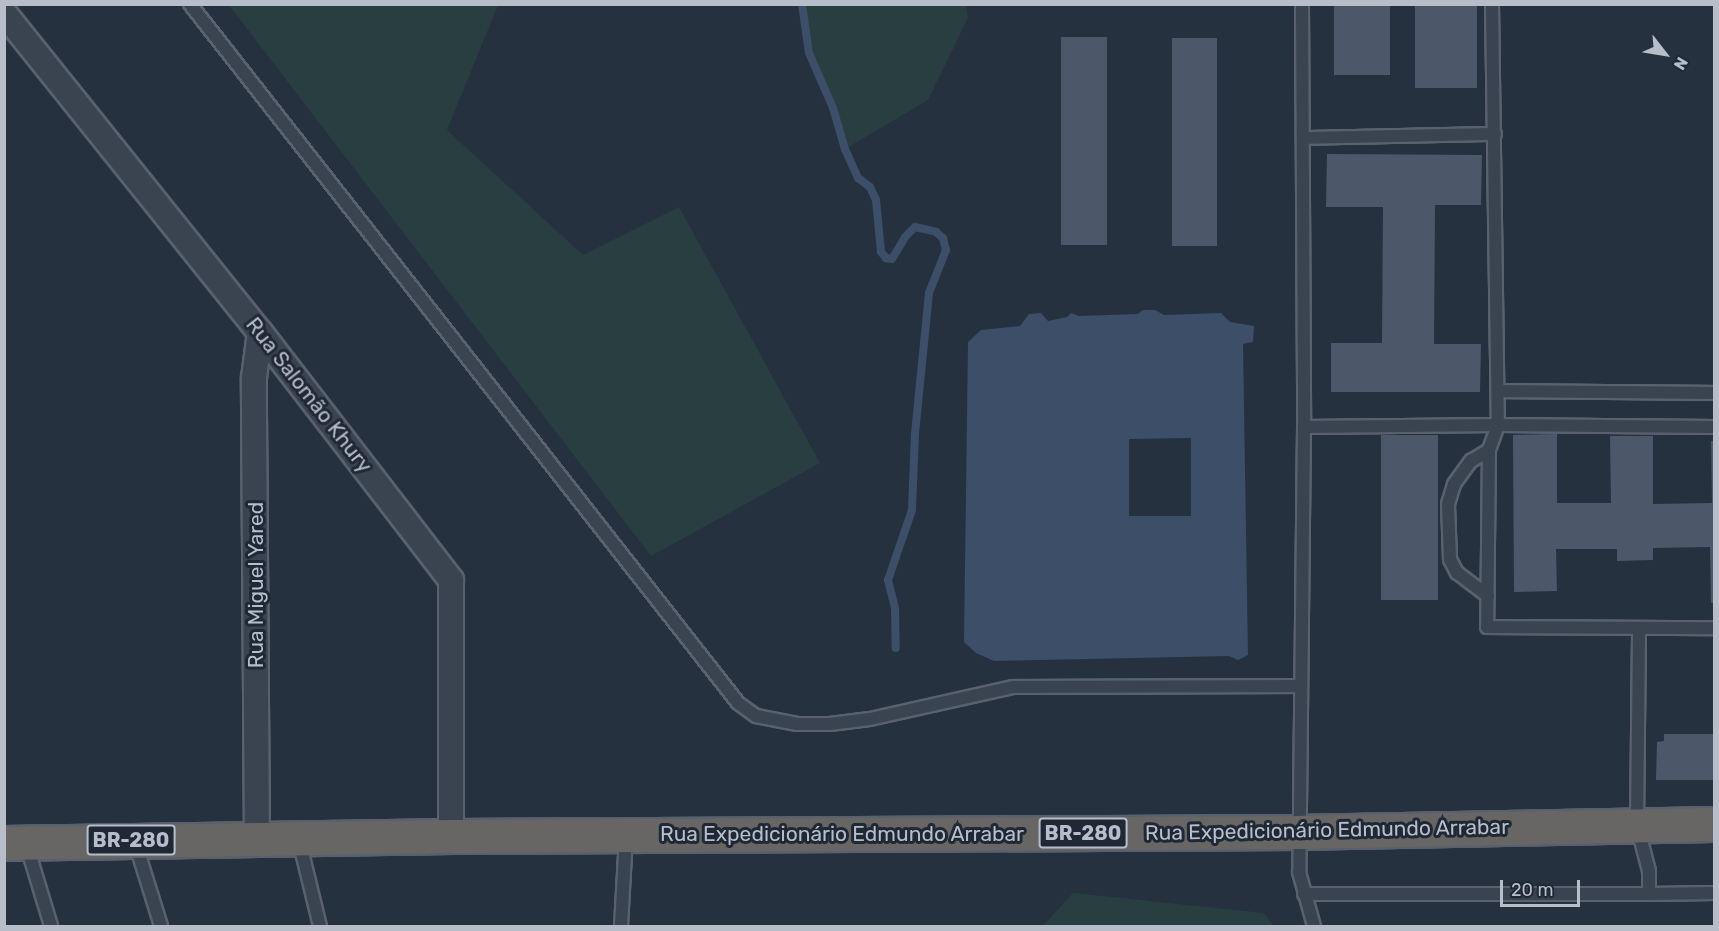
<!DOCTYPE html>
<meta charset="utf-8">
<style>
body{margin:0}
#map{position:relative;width:1719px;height:931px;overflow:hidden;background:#263140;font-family:Rubik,sans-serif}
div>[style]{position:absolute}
.green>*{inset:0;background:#283e41}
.water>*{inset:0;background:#3c4e68}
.stream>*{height:8px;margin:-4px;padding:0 4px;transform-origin:4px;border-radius:4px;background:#3c4e68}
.building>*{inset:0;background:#4c5869;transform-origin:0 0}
.roads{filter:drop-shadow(2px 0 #58616d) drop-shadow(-2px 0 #58616d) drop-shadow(0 2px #58616d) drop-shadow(0 -2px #58616d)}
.service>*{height:12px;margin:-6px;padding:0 6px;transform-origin:6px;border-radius:6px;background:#3a4350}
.minor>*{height:24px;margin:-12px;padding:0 12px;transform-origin:12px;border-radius:12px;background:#3a4350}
.trunk>*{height:33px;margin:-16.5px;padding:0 16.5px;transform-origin:16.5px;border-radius:16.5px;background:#676664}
span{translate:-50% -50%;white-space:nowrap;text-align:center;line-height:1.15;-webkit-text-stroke:6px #1f2835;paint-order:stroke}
.shield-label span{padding:2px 4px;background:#1f2835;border:2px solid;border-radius:4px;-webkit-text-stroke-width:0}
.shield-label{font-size:20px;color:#b7beca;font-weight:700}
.street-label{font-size:21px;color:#b7beca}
.frame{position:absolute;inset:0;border:6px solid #b7beca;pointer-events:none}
.north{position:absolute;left:1635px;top:24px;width:60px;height:60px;-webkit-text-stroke:4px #1f2835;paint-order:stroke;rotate:121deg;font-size:16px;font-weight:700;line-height:24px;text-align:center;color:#b7beca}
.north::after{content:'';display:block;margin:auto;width:21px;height:27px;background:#b7beca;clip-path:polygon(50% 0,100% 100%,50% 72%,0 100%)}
.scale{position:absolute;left:1500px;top:880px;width:80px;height:27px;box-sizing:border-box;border:3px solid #b7beca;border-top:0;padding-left:8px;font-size:18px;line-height:21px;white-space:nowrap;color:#b7beca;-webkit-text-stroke:4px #1f2835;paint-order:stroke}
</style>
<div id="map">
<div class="green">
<div style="clip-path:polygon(229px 5px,498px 5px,447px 130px,583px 255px,679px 207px,820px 463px,651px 556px)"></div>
<div style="clip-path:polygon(802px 5px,966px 5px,968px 18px,928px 100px,845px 149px,833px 108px,809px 53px)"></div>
<div style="clip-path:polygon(1073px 893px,1264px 913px,1274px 926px,1043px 926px)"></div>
</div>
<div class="water">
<div style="clip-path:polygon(evenodd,1143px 310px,1155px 310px,1164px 315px,1221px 313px,1230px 322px,1254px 326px,1253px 342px,1243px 344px,1248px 655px,1238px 660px,1229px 656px,994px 661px,976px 653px,964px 642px,968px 342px,981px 330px,1020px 326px,1029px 314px,1041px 313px,1048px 321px,1067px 317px,1071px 313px,1079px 316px,1138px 314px,1143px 310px,1191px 438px,1191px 516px,1129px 516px,1129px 439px,1191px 438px)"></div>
</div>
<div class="stream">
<div style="left:802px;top:4px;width:49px;rotate:81.9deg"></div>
<div style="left:809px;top:53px;width:60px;rotate:66.4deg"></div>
<div style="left:833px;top:108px;width:43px;rotate:73.7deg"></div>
<div style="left:845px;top:149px;width:32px;rotate:66deg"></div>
<div style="left:858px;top:178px;width:15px;rotate:37deg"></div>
<div style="left:870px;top:187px;width:14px;rotate:65deg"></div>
<div style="left:876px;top:200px;width:52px;rotate:84.5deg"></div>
<div style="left:881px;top:252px;width:8px;rotate:50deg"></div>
<div style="left:886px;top:258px;width:6px;rotate:9deg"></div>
<div style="left:892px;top:259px;width:26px;rotate:-59deg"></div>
<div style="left:905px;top:237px;width:14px;rotate:-45deg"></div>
<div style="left:915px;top:227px;width:22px;rotate:13deg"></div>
<div style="left:936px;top:232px;width:9px;rotate:41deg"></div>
<div style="left:943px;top:238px;width:12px;rotate:76deg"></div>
<div style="left:946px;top:250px;width:46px;rotate:111.6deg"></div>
<div style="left:929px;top:293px;width:142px;rotate:95.7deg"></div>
<div style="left:915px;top:434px;width:76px;rotate:92.3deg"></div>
<div style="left:912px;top:510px;width:74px;rotate:108.9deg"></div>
<div style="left:888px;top:580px;width:30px;rotate:76deg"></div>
<div style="left:895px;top:609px;width:39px;rotate:89deg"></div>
</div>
<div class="building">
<div style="left:1334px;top:4px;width:56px;height:71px"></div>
<div style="left:1415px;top:4px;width:62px;height:84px"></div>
<div style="left:1061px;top:37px;width:46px;height:208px"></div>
<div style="left:1172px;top:38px;width:45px;height:208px"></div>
<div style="clip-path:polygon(1327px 154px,1482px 155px,1481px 205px,1435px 205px,1434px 344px,1481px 344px,1480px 392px,1331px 392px,1331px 343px,1382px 343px,1383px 207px,1326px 207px)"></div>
<div style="clip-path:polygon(1557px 434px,1557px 503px,1611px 503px,1610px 436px,1653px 436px,1653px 504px,1712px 503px,1711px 441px,1714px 441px,1714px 603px,1711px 603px,1710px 547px,1653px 548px,1653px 560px,1617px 561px,1617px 549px,1556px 549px,1557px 591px,1514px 592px,1513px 435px)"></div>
<div style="left:1381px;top:435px;width:57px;height:165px"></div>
<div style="clip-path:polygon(1664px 734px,1714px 734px,1714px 780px,1656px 780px,1657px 742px,1664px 741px)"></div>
</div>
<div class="roads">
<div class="service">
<div style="left:190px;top:4px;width:888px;rotate:51.9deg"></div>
<div style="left:738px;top:703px;width:22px;rotate:36deg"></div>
<div style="left:756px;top:716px;width:42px;rotate:11deg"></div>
<div style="left:797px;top:724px;width:33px"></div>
<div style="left:830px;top:724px;width:40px;rotate:-7.1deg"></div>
<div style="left:870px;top:719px;width:147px;rotate:-12.6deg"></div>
<div style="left:1013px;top:687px;width:288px;rotate:-0.2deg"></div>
<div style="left:1302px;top:4px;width:423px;rotate:89.7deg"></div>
<div style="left:1304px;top:427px;width:445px;rotate:90.6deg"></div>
<div style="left:1299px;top:872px;width:56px;rotate:74.5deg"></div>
<div style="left:1492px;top:4px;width:421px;rotate:89.2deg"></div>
<div style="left:1498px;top:425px;width:27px;rotate:110deg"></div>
<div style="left:1489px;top:450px;width:177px;rotate:90.6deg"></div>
<div style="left:1487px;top:627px;width:227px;rotate:0.3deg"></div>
<div style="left:1303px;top:138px;width:192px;rotate:-1.2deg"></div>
<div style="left:1498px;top:391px;width:216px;rotate:0.5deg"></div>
<div style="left:1304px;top:427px;width:194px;rotate:-0.6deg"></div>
<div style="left:1498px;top:425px;width:216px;rotate:0.5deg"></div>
<div style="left:1488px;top:596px;width:39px;rotate:-143deg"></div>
<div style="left:1457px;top:573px;width:16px;rotate:-117deg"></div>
<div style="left:1450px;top:559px;width:55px;rotate:-92.1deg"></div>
<div style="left:1448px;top:504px;width:21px;rotate:-73deg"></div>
<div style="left:1454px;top:484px;width:29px;rotate:-54deg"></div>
<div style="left:1471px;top:461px;width:21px;rotate:-31deg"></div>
<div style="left:299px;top:840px;width:89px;rotate:76.3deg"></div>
<div style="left:135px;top:842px;width:88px;rotate:72.8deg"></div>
<div style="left:26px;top:843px;width:87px;rotate:73.2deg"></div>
<div style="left:1304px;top:894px;width:345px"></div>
<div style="left:1649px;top:894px;width:23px;rotate:-90deg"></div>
<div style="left:1649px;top:871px;width:48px;rotate:-104.6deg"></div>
<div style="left:1637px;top:825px;width:196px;rotate:-89.4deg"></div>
<div style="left:1649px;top:894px;width:65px;rotate:-0.9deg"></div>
<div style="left:621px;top:926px;width:90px;rotate:-86.8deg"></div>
</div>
<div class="minor">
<div style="left:4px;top:13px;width:409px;rotate:51.3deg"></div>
<div style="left:260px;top:332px;width:313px;rotate:52.4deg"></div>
<div style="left:451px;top:580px;width:256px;rotate:90deg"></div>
<div style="left:257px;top:839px;width:461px;rotate:-90.4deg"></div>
<div style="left:254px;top:378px;width:46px;rotate:-82.6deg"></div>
</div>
<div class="trunk">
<div style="left:4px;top:843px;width:447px;rotate:-0.9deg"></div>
<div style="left:451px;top:836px;width:849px;rotate:-0.27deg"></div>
<div style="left:1300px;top:832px;width:414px;rotate:-1.1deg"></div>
</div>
</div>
<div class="shield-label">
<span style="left:1083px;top:833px">BR-280</span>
<span style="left:131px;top:840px">BR-280</span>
</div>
<div class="street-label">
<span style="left:309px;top:395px;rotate:52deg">Rua Salomão Khury</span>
<span style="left:256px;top:585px;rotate:-90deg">Rua Miguel Yared</span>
<span style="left:1327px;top:830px;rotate:-1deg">Rua Expedicionário Edmundo Arrabar</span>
<span style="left:842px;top:834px">Rua Expedicionário Edmundo Arrabar</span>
</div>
<div class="frame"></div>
<div class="north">N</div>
<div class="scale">20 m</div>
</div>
